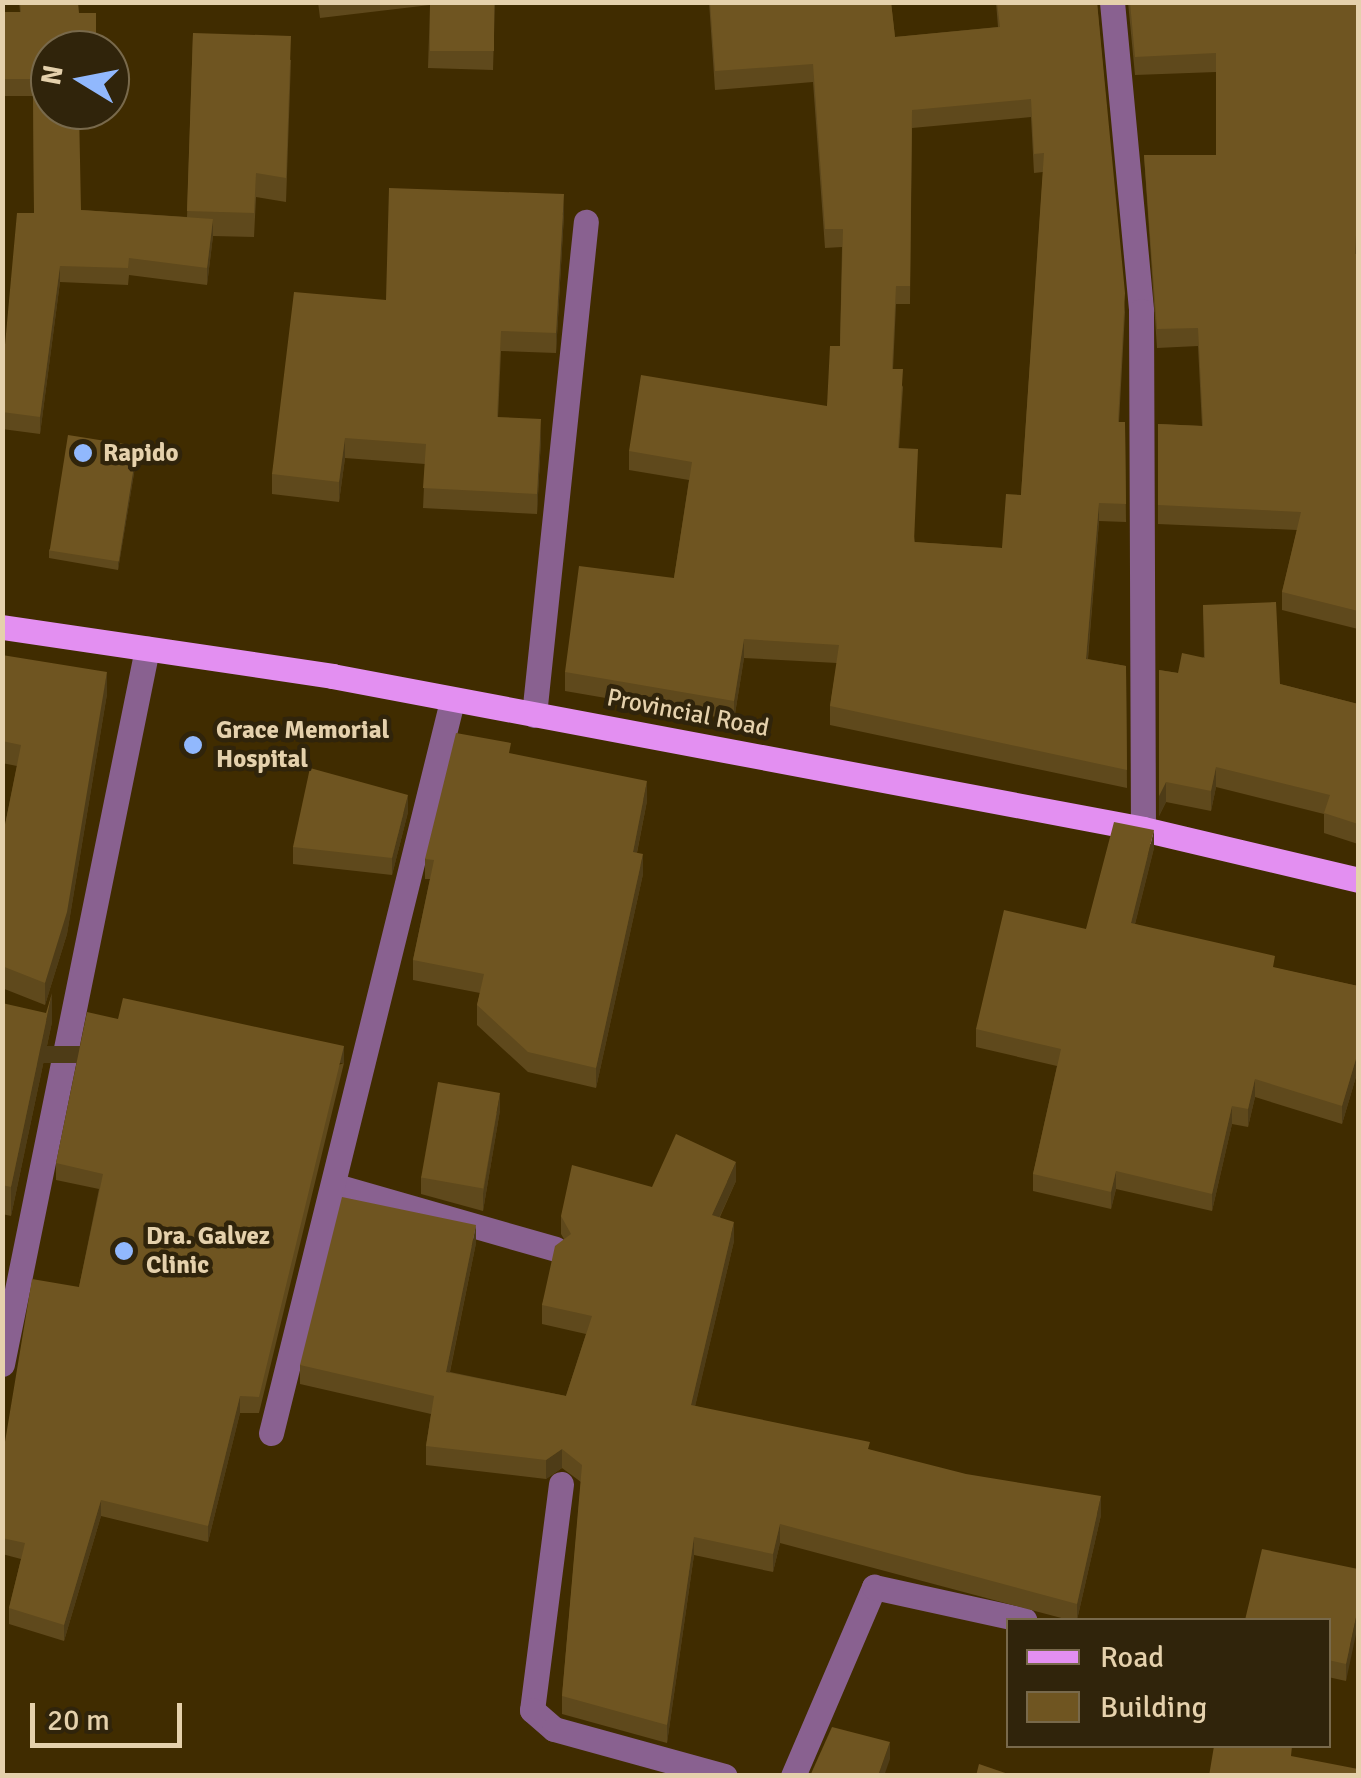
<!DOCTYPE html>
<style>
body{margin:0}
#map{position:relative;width:1361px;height:1778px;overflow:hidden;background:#402c00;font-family:Signika,sans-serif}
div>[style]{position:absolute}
.minor>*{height:25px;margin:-12.5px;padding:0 12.5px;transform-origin:12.5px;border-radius:12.5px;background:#896190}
.major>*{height:25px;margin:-12.5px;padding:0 12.5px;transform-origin:12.5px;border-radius:12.5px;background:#e38ff1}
.wall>*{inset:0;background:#5f491c}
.shaded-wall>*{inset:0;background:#4e3c17;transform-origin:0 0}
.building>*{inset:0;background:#6f5521;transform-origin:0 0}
.dots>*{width:28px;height:28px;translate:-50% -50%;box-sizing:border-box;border:5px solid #30240b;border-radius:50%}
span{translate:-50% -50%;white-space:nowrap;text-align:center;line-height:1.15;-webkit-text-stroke:9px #30240b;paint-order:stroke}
.poi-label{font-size:25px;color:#e5d1ac;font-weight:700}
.left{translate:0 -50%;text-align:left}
.street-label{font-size:25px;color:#e5d1ac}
.frame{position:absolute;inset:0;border:5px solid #e5d1ac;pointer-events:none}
.legend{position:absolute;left:1006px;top:1618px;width:325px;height:130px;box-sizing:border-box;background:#30240b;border:2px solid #78694b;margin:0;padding:12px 18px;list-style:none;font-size:30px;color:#e5d1ac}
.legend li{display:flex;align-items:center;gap:20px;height:50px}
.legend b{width:50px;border:2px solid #78694b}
.north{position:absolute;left:30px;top:30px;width:100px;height:100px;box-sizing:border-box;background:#30240b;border:2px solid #78694b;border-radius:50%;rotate:280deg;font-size:28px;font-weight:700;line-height:40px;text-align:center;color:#e5d1ac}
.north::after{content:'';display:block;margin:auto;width:35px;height:45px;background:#91b8fd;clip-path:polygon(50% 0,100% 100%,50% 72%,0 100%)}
.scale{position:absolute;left:30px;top:1703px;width:152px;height:45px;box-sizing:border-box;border:5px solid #e5d1ac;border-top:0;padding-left:12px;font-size:30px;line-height:35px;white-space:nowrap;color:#e5d1ac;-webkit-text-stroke:8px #30240b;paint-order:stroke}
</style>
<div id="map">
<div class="minor">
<div style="left:1112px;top:2px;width:310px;rotate:84.6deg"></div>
<div style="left:1141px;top:311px;width:518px;rotate:89.78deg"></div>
<div style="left:534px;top:715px;width:496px;rotate:-84deg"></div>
<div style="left:336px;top:1186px;width:228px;rotate:16deg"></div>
<div style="left:2px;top:1364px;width:730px;rotate:-78.54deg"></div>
<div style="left:271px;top:1433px;width:754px;rotate:-76.11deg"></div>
<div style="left:561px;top:1484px;width:228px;rotate:97.3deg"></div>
<div style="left:532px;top:1710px;width:29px;rotate:41deg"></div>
<div style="left:554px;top:1729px;width:177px;rotate:15.4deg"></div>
<div style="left:793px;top:1776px;width:206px;rotate:-66.8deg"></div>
<div style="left:874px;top:1587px;width:154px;rotate:12.4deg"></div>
</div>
<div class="major">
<div style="left:2px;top:627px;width:334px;rotate:8.4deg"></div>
<div style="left:332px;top:676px;width:825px;rotate:10.68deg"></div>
<div style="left:1143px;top:829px;width:221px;rotate:13.3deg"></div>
</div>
<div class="wall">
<div style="clip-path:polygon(19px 2px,78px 2px,50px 50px,81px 210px,187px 217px,193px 33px,291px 60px,286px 202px,256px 197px,254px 237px,213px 236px,207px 285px,129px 275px,128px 285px,60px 282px,40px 434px,2px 429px,2px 378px,34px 213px,33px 96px,2px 96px,2px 12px,20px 12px)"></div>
<div style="clip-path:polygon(318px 2px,495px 2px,493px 70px,428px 68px,430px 5px,320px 18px)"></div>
<div style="clip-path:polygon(evenodd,709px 2px,891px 2px,895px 37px,998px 27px,996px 2px,1097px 2px,1125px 312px,1119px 422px,1125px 422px,1126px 522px,1099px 521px,1088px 659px,1126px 666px,1127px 788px,830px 725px,830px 706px,837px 663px,744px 658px,734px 720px,565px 691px,565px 672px,674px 578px,689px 480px,629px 470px,629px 451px,827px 406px,840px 346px,842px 247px,825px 248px,813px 82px,715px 90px,709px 2px,1031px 117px,1034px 173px,1043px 172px,1021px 495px,1002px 548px,915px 542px,899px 448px,903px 387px,893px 369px,896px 304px,910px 304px,912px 128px,1031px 117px)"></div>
<div style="clip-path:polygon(1128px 2px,1358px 2px,1356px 254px,1358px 254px,1358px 629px,1282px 610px,1282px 592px,1297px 530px,1158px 524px,1158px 424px,1202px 426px,1198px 346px,1157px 348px,1144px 155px,1216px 155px,1216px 72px,1135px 75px)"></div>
<div style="clip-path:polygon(564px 214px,556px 353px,501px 351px,498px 417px,541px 439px,537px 514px,423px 508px,425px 464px,345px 458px,339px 502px,272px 494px,272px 474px,386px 300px)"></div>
<div style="clip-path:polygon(137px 455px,118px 570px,49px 558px,49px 550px)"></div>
<div style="clip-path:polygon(1203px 605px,1280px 684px,1358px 704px,1358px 844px,1324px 833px,1324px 814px,1216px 787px,1211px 811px,1166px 802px,1159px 816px,1159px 670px,1178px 673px,1204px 657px)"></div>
<div style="clip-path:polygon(2px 655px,107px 694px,67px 934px,45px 1005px,2px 988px,2px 840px,17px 766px,2px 763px)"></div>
<div style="clip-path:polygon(511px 754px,647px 801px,637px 853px,643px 874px,596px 1088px,528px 1072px,477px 1025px,477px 1005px,480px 993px,413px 980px,413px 960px,430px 879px,425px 879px,425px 859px)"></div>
<div style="clip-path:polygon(408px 812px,392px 875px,293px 864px,293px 847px)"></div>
<div style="clip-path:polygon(1154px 848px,1135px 924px,1275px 968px,1358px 986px,1358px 1070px,1342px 1124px,1255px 1097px,1248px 1127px,1232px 1124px,1212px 1211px,1116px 1189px,1111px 1209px,1033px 1191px,1033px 1174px,1057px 1066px,976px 1047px,976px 1029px,1086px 929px)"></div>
<div style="clip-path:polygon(2px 1003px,52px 1022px,11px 1216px,2px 1214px)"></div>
<div style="clip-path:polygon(344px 1063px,259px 1413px,240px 1413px,208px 1542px,101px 1516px,64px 1641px,9px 1624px,9px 1608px,21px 1559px,2px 1554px,2px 1460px,79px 1287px,99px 1189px,56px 1180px,56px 1163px)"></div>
<div style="clip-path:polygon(500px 1110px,483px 1211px,421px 1194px,421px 1177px)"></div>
<div style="clip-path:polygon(736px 1181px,720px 1217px,734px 1241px,695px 1406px,870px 1450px,1101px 1515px,1077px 1620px,1069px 1620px,780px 1543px,773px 1572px,694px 1555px,667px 1743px,562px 1714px,562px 1696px,581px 1482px,562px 1468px,546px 1479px,426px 1465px,426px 1446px,431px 1414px,300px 1384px,300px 1365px,476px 1243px,450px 1372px,566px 1396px,586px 1334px,542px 1324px,542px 1305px,564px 1239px,561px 1234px,561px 1216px,652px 1187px)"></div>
<div style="clip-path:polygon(1358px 1569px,1346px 1681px,1328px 1677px,1328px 1620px)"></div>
</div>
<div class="shaded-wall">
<div style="clip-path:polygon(564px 194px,564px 214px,556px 353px,556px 333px)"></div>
<div style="clip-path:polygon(213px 219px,213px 236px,207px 285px,207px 268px)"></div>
<div style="clip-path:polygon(60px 266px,60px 282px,40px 434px,40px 417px)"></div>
<div style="clip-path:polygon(541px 419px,541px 439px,537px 514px,537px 494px)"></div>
<div style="clip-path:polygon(345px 438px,345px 458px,339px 502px,339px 482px)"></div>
<div style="clip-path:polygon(137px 446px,137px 455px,118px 570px,118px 561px)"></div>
<div style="clip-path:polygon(1099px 503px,1099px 521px,1086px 678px,1086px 659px)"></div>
<div style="clip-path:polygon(744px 639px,744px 658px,734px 720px,734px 701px)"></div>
<div style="clip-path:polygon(107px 672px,107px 694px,67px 934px,45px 1005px,45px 983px)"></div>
<div style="clip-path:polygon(1216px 767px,1216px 787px,1211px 811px,1211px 791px)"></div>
<div style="clip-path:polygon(647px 781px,647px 801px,633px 872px,633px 852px)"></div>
<div style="clip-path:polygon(1166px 782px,1166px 802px,1159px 816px,1159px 796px)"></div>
<div style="clip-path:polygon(408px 795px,408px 812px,392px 875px,392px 858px)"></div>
<div style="clip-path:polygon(1154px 830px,1154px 848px,1131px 940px,1131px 923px)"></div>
<div style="clip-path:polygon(643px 854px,643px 874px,596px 1088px,596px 1068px)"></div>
<div style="clip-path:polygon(52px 993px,52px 1022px,11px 1216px,11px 1187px)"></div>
<div style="left:344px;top:1046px;width:17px;height:361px;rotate:90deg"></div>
<div style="clip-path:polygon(1358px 1052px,1358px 1070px,1342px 1124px,1342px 1106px)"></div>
<div style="clip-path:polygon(1255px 1079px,1255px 1097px,1248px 1127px,1248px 1109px)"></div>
<div style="clip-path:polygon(500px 1093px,500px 1110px,483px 1211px,483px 1194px)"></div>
<div style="clip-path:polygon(1232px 1106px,1232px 1124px,1212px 1211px,1212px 1194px)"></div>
<div style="clip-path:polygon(736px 1162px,736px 1181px,712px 1233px,712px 1215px)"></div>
<div style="clip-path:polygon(1116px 1171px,1116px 1189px,1111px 1209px,1111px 1192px)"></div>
<div style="clip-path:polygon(734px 1222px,734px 1241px,691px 1424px,691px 1405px)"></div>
<div style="clip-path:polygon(476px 1225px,476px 1243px,446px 1390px,446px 1372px)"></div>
<div style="clip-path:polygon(240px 1396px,240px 1413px,208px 1542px,208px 1526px)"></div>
<div style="clip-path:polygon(562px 1449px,562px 1468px,546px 1479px,546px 1460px)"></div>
<div style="clip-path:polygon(1101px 1496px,1101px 1515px,1077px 1620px,1077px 1604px)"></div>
<div style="clip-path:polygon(101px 1500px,101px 1516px,64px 1641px,64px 1625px)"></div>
<div style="clip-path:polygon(780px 1524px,780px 1543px,773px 1572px,773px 1554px)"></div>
<div style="clip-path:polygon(694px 1537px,694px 1555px,667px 1743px,667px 1725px)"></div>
<div style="clip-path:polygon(1358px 1608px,1358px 1625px,1346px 1681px,1346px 1664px)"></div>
<div style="clip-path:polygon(890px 1742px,890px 1759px,884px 1776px,878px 1776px)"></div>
</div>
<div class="building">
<div style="clip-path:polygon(20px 2px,78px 2px,79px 13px,96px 13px,96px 50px,50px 50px,50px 110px,79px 110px,81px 210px,213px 219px,207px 268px,129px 258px,128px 268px,60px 266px,40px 417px,2px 412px,2px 378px,17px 213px,34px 213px,33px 79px,2px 79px,2px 12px,21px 12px)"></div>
<div style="left:430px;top:2px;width:64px;height:49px"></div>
<div style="clip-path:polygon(evenodd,710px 2px,891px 2px,895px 37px,1000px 27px,997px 2px,1097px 2px,1125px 293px,1118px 422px,1125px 422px,1126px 504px,1099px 503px,1086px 659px,1126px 666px,1127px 770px,830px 706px,839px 645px,744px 639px,734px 701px,565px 672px,579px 566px,674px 578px,692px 462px,629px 451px,641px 375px,827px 406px,830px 346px,840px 346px,843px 229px,825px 229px,813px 64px,715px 71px,710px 2px,1031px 99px,1034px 154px,1044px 153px,1021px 495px,1006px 494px,1002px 548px,914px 542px,918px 449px,898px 448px,903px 369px,892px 369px,896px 286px,910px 286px,912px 110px,1031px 99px)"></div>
<div style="clip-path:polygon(1130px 2px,1358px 2px,1358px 198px,1355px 254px,1358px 254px,1358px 333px,1357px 333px,1358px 358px,1358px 611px,1282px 592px,1301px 512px,1158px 505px,1158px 424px,1203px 426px,1198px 328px,1157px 329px,1144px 155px,1216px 155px,1216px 53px,1135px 57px)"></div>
<div style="clip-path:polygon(193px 33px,291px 36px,286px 178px,256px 173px,254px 213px,187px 211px)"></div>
<div style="clip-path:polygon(389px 188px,564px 194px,556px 333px,501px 331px,497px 417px,541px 419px,537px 494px,423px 488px,426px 444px,345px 438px,339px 482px,272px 474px,294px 292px,386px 300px)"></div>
<div style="left:68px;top:435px;width:70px;height:117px;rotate:9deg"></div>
<div style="clip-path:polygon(1276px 602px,1280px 684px,1358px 704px,1358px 824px,1324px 813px,1330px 795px,1216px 767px,1211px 791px,1166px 782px,1159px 796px,1159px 670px,1178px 673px,1182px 653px,1205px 658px,1203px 605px)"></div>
<div style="clip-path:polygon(2px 655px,107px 672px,67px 912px,45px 983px,2px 966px,2px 840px,21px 745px,2px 741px)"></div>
<div style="clip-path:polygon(456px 733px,511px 743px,509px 753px,647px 781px,633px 852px,643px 854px,596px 1068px,528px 1052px,477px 1005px,484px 974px,413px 960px,434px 860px,425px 859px)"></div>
<div style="clip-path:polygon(310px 768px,408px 795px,392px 858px,293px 847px)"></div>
<div style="clip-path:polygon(1114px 822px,1154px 830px,1131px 923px,1275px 956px,1273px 967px,1358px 986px,1358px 1052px,1342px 1106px,1255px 1079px,1248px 1109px,1232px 1106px,1212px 1194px,1116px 1171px,1111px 1192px,1033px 1174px,1061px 1049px,976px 1029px,1004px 910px,1086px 929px)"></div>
<div style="clip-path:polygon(52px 993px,11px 1187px,2px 1185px,2px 1003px,46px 1013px)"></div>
<div style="clip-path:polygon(123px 998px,344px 1046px,259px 1397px,240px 1396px,208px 1526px,101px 1500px,64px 1625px,9px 1608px,25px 1543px,2px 1538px,2px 1460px,32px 1279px,79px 1287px,103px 1174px,56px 1163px,87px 1012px,118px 1019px)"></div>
<div style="left:438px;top:1082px;width:63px;height:97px;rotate:10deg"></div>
<div style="clip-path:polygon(676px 1134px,736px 1162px,712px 1215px,734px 1222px,691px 1405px,870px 1442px,868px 1449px,966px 1474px,1101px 1496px,1077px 1604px,780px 1524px,773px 1554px,694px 1537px,667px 1725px,562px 1696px,582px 1465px,562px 1449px,546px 1460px,426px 1446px,434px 1396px,300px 1365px,342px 1197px,476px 1225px,446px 1372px,566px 1396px,592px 1316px,542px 1305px,555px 1246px,571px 1234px,561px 1216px,572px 1165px,652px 1187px)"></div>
<div style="clip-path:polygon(1262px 1549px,1358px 1569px,1358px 1608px,1346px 1664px,1328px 1660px,1328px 1620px,1245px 1620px)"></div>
<div style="clip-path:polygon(832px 1727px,890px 1742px,878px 1776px,810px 1776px)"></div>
<div style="clip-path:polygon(1214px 1746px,1292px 1746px,1291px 1756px,1358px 1769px,1358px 1776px,1209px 1776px)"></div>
<div style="clip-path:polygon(979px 1764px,1014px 1776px,976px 1776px)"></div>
</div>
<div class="dots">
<div style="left:83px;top:453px;background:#91b8fd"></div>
<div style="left:193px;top:745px;background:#91b8fd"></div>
<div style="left:124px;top:1251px;background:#91b8fd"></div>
</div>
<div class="poi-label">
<span class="left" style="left:103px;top:453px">Rapido</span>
<span class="left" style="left:216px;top:745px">Grace Memorial<br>Hospital</span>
<span class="left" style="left:146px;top:1251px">Dra. Galvez<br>Clinic</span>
</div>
<div class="street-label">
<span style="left:688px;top:713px;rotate:11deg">Provincial Road</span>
</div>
<div class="frame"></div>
<ul class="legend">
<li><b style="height:12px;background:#e38ff1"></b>Road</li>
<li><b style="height:28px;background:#6f5521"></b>Building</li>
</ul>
<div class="north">N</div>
<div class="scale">20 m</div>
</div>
